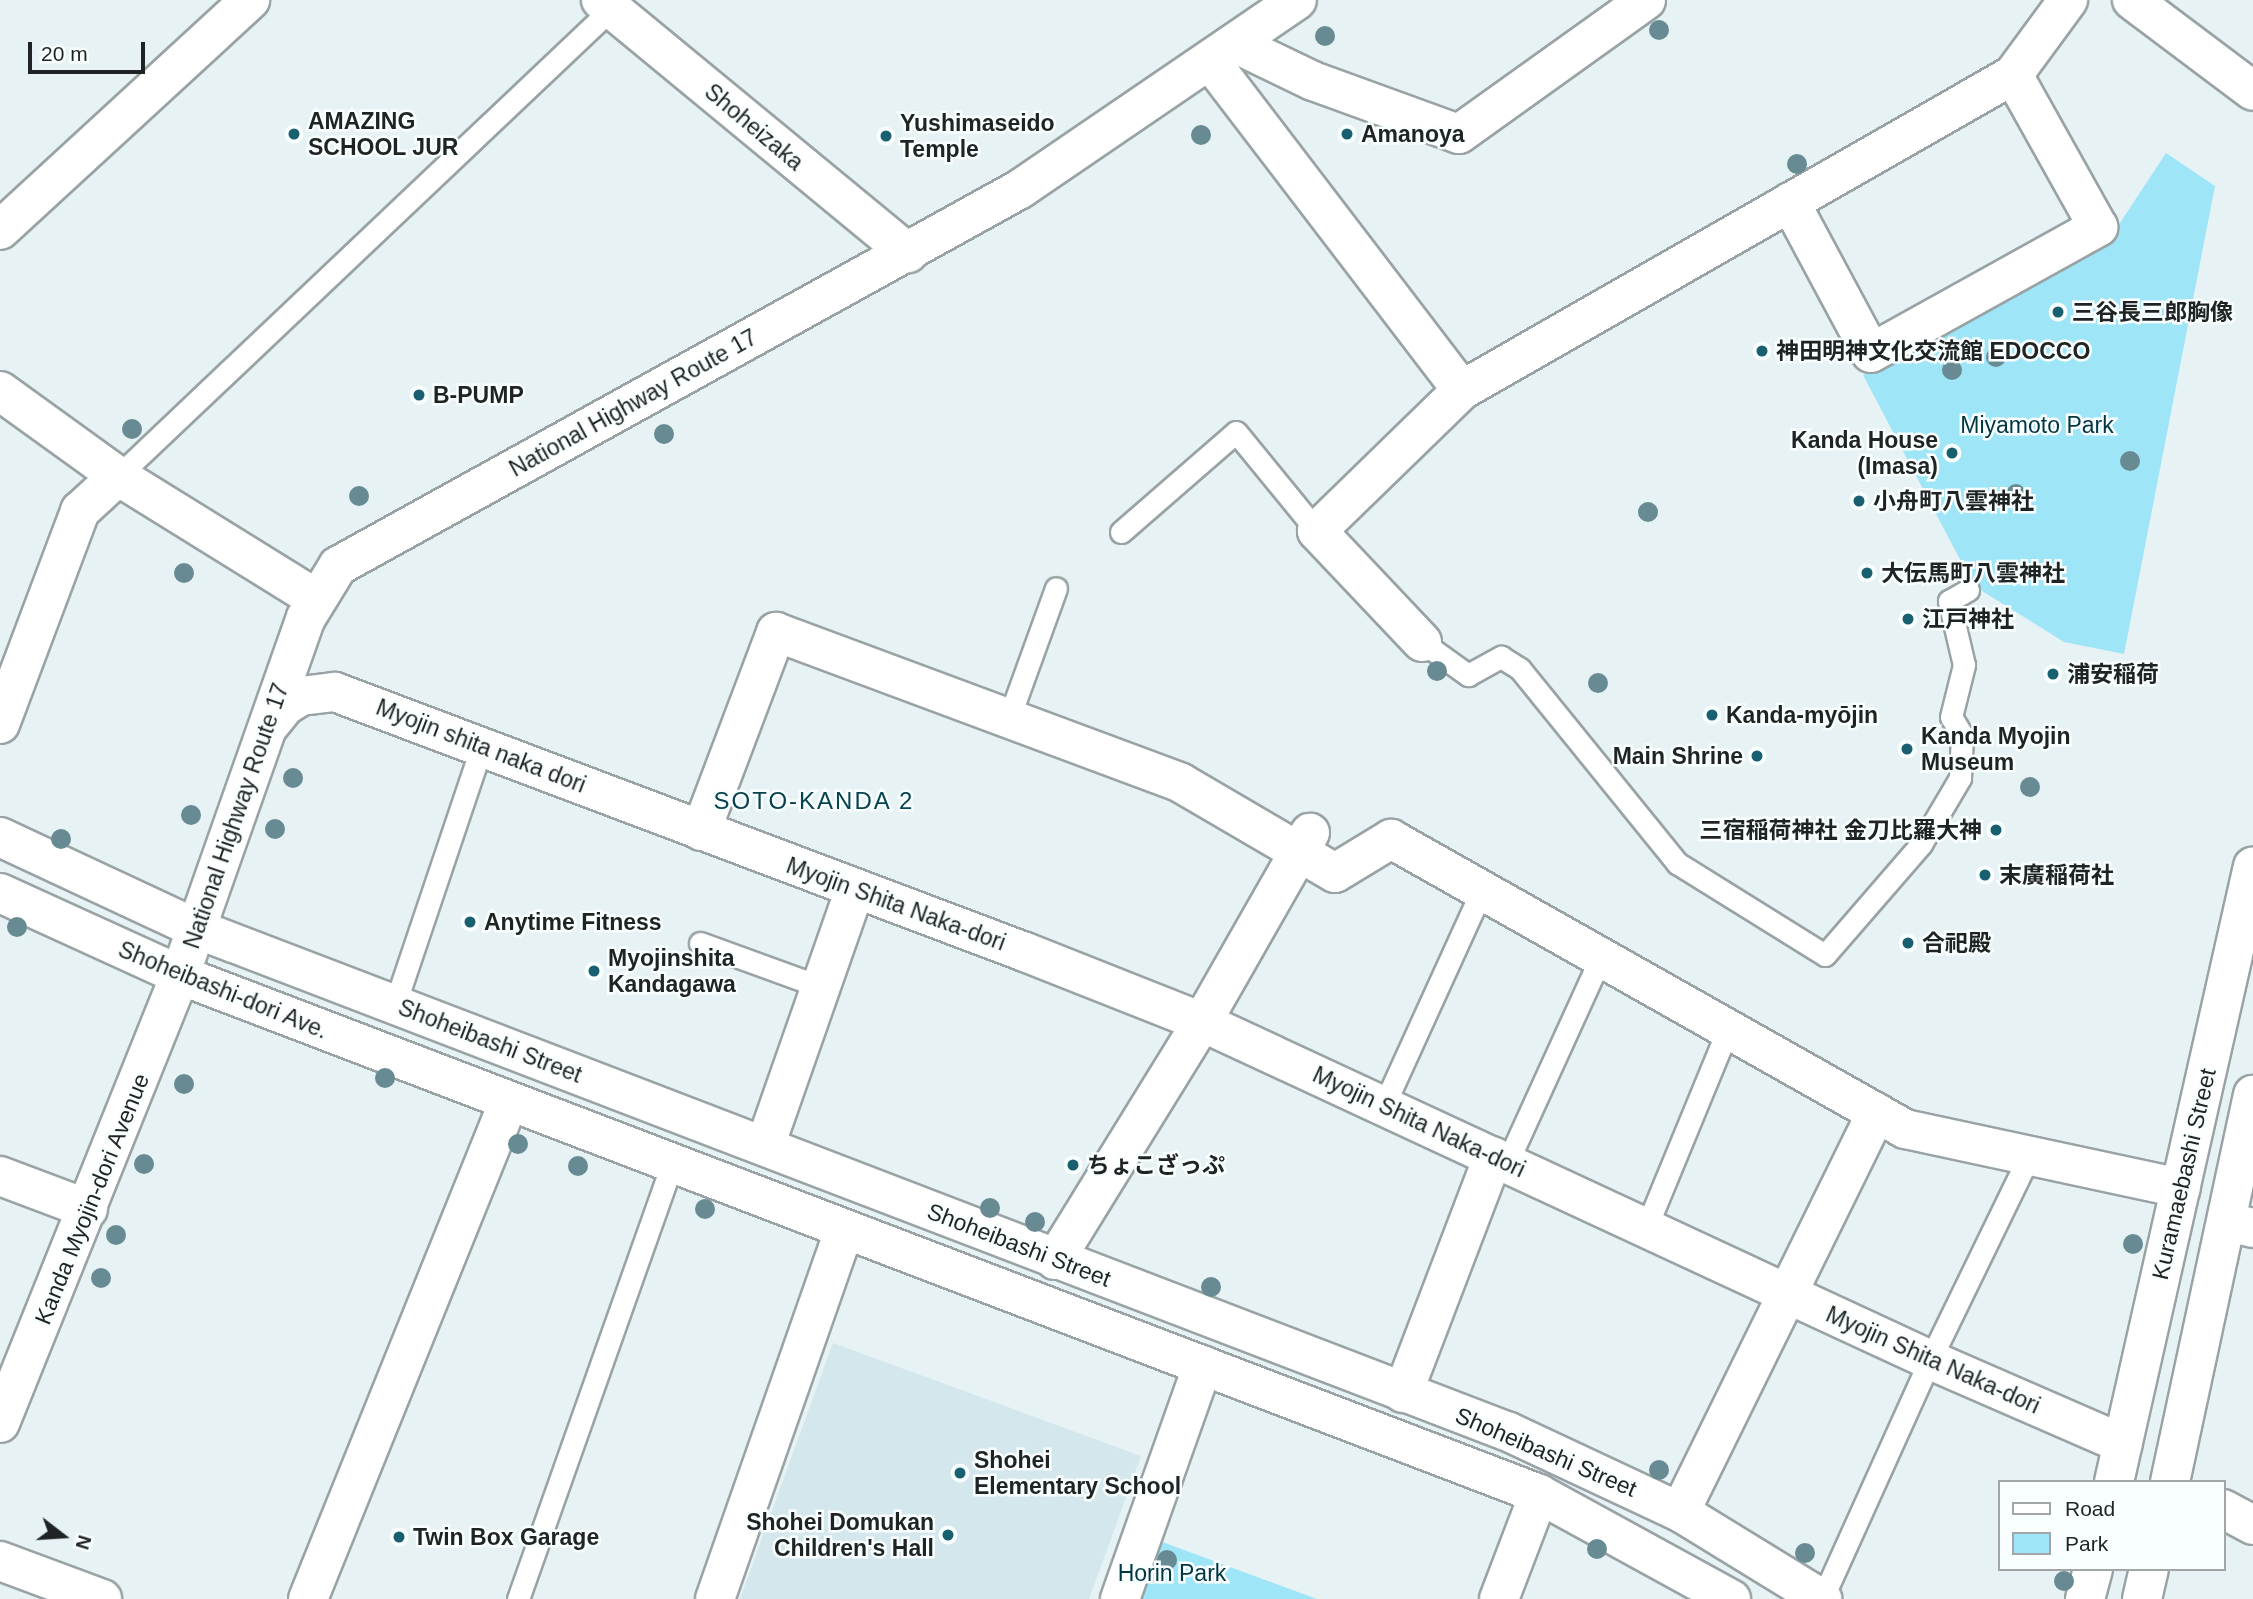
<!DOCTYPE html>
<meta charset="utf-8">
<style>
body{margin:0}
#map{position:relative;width:2253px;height:1599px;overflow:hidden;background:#e7f2f4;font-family:Helvetica,"Noto Sans JP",sans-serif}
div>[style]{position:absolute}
.built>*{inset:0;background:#d3e7ec}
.green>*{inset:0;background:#9fe5f8}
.roads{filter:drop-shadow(2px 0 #99a3a5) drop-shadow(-2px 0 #99a3a5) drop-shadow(0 2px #99a3a5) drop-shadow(0 -2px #99a3a5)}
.lane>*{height:21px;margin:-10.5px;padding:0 10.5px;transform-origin:10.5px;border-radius:10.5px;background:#fff}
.street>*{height:38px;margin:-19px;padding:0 19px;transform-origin:19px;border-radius:19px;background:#fff}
.secondary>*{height:38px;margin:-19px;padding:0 19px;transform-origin:19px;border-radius:19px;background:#fff}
.highway>*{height:38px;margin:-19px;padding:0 19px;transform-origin:19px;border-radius:19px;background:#fff}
.trees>*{width:20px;height:20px;margin:-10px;border-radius:50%;background:#688b93}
.dots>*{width:19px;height:19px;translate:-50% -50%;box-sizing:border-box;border:4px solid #f9feff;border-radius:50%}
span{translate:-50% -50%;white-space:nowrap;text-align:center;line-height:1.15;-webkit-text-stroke:5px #f9feff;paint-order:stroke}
.poi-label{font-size:23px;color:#1f2324;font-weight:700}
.left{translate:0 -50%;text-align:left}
.right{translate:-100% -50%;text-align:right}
.street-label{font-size:23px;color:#1f2324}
.park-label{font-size:23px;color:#003743}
.neighbourhood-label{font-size:24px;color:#06424f;letter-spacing:2px}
.legend{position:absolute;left:1998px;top:1480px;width:228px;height:91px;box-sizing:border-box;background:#f9feff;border:2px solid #a2a6a7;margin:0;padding:9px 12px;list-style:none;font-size:21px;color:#1f2324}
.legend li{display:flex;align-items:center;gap:14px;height:35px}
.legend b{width:35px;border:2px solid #a2a6a7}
.north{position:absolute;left:28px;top:1501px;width:70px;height:70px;-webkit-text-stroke:5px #f9feff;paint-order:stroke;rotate:107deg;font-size:19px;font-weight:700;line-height:28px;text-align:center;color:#1f2324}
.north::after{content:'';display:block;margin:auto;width:24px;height:32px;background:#1f2324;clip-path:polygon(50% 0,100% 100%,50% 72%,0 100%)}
.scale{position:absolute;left:28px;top:42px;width:117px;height:32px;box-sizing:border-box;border:4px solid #1f2324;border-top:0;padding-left:9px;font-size:21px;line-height:24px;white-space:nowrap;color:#1f2324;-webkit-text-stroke:5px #f9feff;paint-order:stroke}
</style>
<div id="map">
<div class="built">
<div style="clip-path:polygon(833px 1343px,1141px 1456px,1089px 1599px,740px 1599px)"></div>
</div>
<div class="green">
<div style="clip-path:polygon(2166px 153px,2215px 186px,2124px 654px,2064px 642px,1974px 586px,1863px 375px,2114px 232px)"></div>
<div style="clip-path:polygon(1157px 1540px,1317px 1599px,1135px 1599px)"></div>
</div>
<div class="roads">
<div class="lane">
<div style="left:118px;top:476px;width:679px;rotate:-43.45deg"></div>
<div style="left:1121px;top:532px;width:152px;rotate:-41deg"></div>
<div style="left:1236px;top:432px;width:128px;rotate:50.7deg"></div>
<div style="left:1422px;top:642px;width:57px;rotate:35.7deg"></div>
<div style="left:1468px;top:675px;width:38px;rotate:-29deg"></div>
<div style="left:1501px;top:657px;width:22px;rotate:32deg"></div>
<div style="left:1520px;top:669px;width:250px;rotate:51deg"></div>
<div style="left:1677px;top:863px;width:174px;rotate:31.9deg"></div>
<div style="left:1825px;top:955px;width:147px;rotate:-49.1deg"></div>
<div style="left:1921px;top:844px;width:77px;rotate:-59.4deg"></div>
<div style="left:1960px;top:778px;width:43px;rotate:-87.3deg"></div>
<div style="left:1962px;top:735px;width:21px;rotate:-121deg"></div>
<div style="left:1951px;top:717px;width:54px;rotate:-76deg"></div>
<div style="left:1964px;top:665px;width:66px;rotate:-103.2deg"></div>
<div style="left:1949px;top:601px;width:22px;rotate:-30deg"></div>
<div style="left:1009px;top:718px;width:138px;rotate:-70.1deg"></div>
<div style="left:700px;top:943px;width:129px;rotate:20deg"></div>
<div style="left:395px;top:1004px;width:273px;rotate:-71.4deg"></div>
<div style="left:1384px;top:1105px;width:236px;rotate:-65.5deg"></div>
<div style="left:1507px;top:1163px;width:226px;rotate:-65.5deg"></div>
<div style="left:1646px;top:1228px;width:215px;rotate:-67.6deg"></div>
<div style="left:518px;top:1599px;width:461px;rotate:-70.5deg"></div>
<div style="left:1822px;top:1599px;width:262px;rotate:-65.7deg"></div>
<div style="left:1930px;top:1360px;width:227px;rotate:-64.1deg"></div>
</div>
<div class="street">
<div style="left:601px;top:0;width:398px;rotate:39.5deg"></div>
<div style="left:2132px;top:0;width:151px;rotate:36.9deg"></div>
<div style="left:1236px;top:44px;width:85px;rotate:25.7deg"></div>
<div style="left:1313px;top:81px;width:155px;rotate:20deg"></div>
<div style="left:1459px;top:134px;width:230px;rotate:-35.6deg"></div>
<div style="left:1211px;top:62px;width:413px;rotate:52.6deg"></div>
<div style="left:1790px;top:202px;width:171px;rotate:61.8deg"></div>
<div style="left:1871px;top:353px;width:260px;rotate:-29deg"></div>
<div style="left:2098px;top:227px;width:174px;rotate:-119.2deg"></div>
<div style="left:1422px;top:642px;width:153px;rotate:-133.4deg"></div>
<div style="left:1317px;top:531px;width:202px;rotate:-44.2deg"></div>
<div style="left:1462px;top:390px;width:635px;rotate:-29.76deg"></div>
<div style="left:2013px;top:75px;width:93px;rotate:-53.7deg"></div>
<div style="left:0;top:724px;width:228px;rotate:-69.4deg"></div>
<div style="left:80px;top:511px;width:52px;rotate:-42.6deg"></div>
<div style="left:268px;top:727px;width:27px;rotate:-51deg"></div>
<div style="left:285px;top:706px;width:19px;rotate:-32deg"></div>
<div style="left:301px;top:696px;width:34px;rotate:-7deg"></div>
<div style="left:335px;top:692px;width:737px;rotate:20.65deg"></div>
<div style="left:1025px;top:952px;width:190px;rotate:21.6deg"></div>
<div style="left:1202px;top:1022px;width:803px;rotate:24.9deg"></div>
<div style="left:1930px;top:1360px;width:210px;rotate:23.5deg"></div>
<div style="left:701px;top:831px;width:213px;rotate:-69.3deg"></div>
<div style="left:776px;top:632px;width:432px;rotate:20.4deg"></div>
<div style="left:1181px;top:783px;width:178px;rotate:30.3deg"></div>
<div style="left:1335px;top:873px;width:66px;rotate:-31.3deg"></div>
<div style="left:1391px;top:839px;width:590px;rotate:29.43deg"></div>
<div style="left:1905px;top:1129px;width:282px;rotate:12.1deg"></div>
<div style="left:765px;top:1146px;width:272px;rotate:-70.7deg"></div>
<div style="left:0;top:1176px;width:94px;rotate:20.6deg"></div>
<div style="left:2227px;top:1222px;width:27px;rotate:13deg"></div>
<div style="left:1055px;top:1260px;width:280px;rotate:-58.3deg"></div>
<div style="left:1202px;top:1022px;width:218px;rotate:-60.3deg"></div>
<div style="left:1403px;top:1393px;width:253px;rotate:-69.1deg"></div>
<div style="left:2223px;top:1509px;width:34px;rotate:28deg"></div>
<div style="left:1680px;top:1512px;width:445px;rotate:-63.8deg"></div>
<div style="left:0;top:1561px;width:109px;rotate:20.4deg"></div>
<div style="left:308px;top:1599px;width:537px;rotate:-68.02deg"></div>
<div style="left:715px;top:1599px;width:390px;rotate:-70.7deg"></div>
<div style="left:1120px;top:1599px;width:248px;rotate:-70.5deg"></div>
<div style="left:1499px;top:1599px;width:112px;rotate:-69.1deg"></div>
</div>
<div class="secondary">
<div style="left:0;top:230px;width:340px;rotate:-42.6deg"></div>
<div style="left:0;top:391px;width:145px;rotate:35.8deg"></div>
<div style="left:118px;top:476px;width:232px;rotate:31.8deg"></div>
<div style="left:197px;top:929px;width:1405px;rotate:20.98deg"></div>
<div style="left:1509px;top:1432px;width:189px;rotate:25.1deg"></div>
<div style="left:1680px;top:1512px;width:167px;rotate:31.5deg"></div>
<div style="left:0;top:1423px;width:483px;rotate:-68.1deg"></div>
<div style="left:180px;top:975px;width:1455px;rotate:20.9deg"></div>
<div style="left:1539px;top:1494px;width:219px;rotate:28.7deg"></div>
<div style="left:2114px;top:1482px;width:631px;rotate:-77.28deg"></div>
<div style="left:2170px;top:1482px;width:396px;rotate:-77.9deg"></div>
<div style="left:2085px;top:1599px;width:31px;rotate:-75deg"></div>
<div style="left:2142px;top:1599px;width:31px;rotate:-77deg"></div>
</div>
<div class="highway">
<div style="left:0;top:837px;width:217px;rotate:25deg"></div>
<div style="left:0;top:893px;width:198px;rotate:24.5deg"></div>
<div style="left:180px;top:975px;width:379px;rotate:-70.6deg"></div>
<div style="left:306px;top:618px;width:61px;rotate:-58.4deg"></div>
<div style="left:338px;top:566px;width:779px;rotate:-28.93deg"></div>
<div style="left:1020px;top:189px;width:335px;rotate:-34.3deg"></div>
</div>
</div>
<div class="trees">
<div style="left:1659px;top:30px"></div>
<div style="left:1325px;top:36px"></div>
<div style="left:1201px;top:135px"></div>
<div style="left:1797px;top:164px"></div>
<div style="left:1996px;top:357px"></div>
<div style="left:1952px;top:370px"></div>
<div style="left:132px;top:429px"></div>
<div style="left:664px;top:434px"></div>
<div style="left:2130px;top:461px"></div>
<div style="left:2016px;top:494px"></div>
<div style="left:359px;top:496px"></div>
<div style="left:1648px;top:512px"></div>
<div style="left:184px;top:573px"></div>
<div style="left:1437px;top:671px"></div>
<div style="left:1598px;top:683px"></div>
<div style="left:293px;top:778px"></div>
<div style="left:2030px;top:787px"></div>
<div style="left:191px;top:815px"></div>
<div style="left:275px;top:829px"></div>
<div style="left:61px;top:839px"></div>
<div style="left:17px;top:927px"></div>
<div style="left:385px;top:1078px"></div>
<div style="left:184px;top:1084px"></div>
<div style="left:518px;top:1144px"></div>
<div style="left:144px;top:1164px"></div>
<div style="left:578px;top:1166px"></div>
<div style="left:990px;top:1208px"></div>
<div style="left:705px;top:1209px"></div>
<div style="left:1035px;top:1222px"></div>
<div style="left:116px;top:1235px"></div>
<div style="left:2133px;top:1244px"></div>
<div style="left:101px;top:1278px"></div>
<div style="left:1211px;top:1287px"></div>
<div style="left:1659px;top:1470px"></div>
<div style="left:1597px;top:1549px"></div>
<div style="left:1805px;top:1553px"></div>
<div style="left:1167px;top:1560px"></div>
<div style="left:2064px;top:1581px"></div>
</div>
<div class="dots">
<div style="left:294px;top:134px;background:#186070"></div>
<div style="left:1347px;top:134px;background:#186070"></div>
<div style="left:886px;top:136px;background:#186070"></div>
<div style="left:2058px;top:312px;background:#186070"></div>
<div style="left:1762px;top:351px;background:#186070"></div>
<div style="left:419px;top:395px;background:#186070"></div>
<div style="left:1952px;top:453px;background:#186070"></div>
<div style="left:1859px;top:501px;background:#186070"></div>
<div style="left:1867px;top:573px;background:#186070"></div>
<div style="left:1908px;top:619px;background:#186070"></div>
<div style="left:2053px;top:674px;background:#186070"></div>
<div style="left:1712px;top:715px;background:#186070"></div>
<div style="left:1907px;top:749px;background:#186070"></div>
<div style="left:1757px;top:756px;background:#186070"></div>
<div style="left:1996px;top:830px;background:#186070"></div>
<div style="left:1985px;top:875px;background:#186070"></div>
<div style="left:470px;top:922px;background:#186070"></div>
<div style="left:1908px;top:943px;background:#186070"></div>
<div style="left:594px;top:971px;background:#186070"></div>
<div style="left:1073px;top:1165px;background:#186070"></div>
<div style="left:960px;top:1473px;background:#186070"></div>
<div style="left:948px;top:1535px;background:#186070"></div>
<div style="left:399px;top:1537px;background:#186070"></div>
</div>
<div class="poi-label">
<span class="left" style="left:308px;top:134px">AMAZING<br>SCHOOL JUR</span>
<span class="left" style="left:900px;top:136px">Yushimaseido<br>Temple</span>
<span class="left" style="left:1361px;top:134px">Amanoya</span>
<span class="left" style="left:2072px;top:312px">三谷長三郎胸像</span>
<span class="left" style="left:1776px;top:351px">神田明神文化交流館 EDOCCO</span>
<span class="left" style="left:433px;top:395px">B-PUMP</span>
<span class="right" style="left:1938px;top:453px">Kanda House<br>(Imasa)</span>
<span class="left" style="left:1873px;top:501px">小舟町八雲神社</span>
<span class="left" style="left:1881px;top:573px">大伝馬町八雲神社</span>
<span class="left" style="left:1922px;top:619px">江戸神社</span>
<span class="left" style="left:2067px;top:674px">浦安稲荷</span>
<span class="left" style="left:1726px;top:715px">Kanda-myōjin</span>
<span class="left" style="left:1921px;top:749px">Kanda Myojin<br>Museum</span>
<span class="right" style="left:1743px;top:756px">Main Shrine</span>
<span class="right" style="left:1982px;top:830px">三宿稲荷神社 金刀比羅大神</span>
<span class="left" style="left:1999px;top:875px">末廣稲荷社</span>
<span class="left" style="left:484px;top:922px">Anytime Fitness</span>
<span class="left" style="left:1922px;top:943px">合祀殿</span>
<span class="left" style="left:608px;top:971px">Myojinshita<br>Kandagawa</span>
<span class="left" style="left:1087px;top:1165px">ちょこざっぷ</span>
<span class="left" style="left:974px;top:1473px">Shohei<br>Elementary School</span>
<span class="right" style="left:934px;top:1535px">Shohei Domukan<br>Children's Hall</span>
<span class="left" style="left:413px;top:1537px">Twin Box Garage</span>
</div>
<div class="street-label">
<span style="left:754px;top:127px;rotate:40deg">Shoheizaka</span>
<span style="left:633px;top:403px;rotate:-29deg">National Highway Route 17</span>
<span style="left:481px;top:746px;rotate:21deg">Myojin shita naka dori</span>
<span style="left:236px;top:816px;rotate:-71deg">National Highway Route 17</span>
<span style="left:896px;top:904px;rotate:20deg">Myojin Shita Naka-dori</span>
<span style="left:223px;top:990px;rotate:22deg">Shoheibashi-dori Ave.</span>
<span style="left:490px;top:1041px;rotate:21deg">Shoheibashi Street</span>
<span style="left:1419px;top:1122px;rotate:25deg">Myojin Shita Naka-dori</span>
<span style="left:2184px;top:1174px;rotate:-77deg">Kuramaebashi Street</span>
<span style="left:92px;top:1199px;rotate:-68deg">Kanda Myojin-dori Avenue</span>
<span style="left:1019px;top:1245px;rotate:21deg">Shoheibashi Street</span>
<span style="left:1933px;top:1360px;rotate:24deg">Myojin Shita Naka-dori</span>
<span style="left:1546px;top:1452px;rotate:23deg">Shoheibashi Street</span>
</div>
<div class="park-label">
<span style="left:2037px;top:425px">Miyamoto Park</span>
<span style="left:1172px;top:1573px">Horin Park</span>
</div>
<div class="neighbourhood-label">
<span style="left:814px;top:801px">SOTO-KANDA 2</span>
</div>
<ul class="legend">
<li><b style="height:9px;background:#fff"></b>Road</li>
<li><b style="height:19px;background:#9fe5f8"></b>Park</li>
</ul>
<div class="north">N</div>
<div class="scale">20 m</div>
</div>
